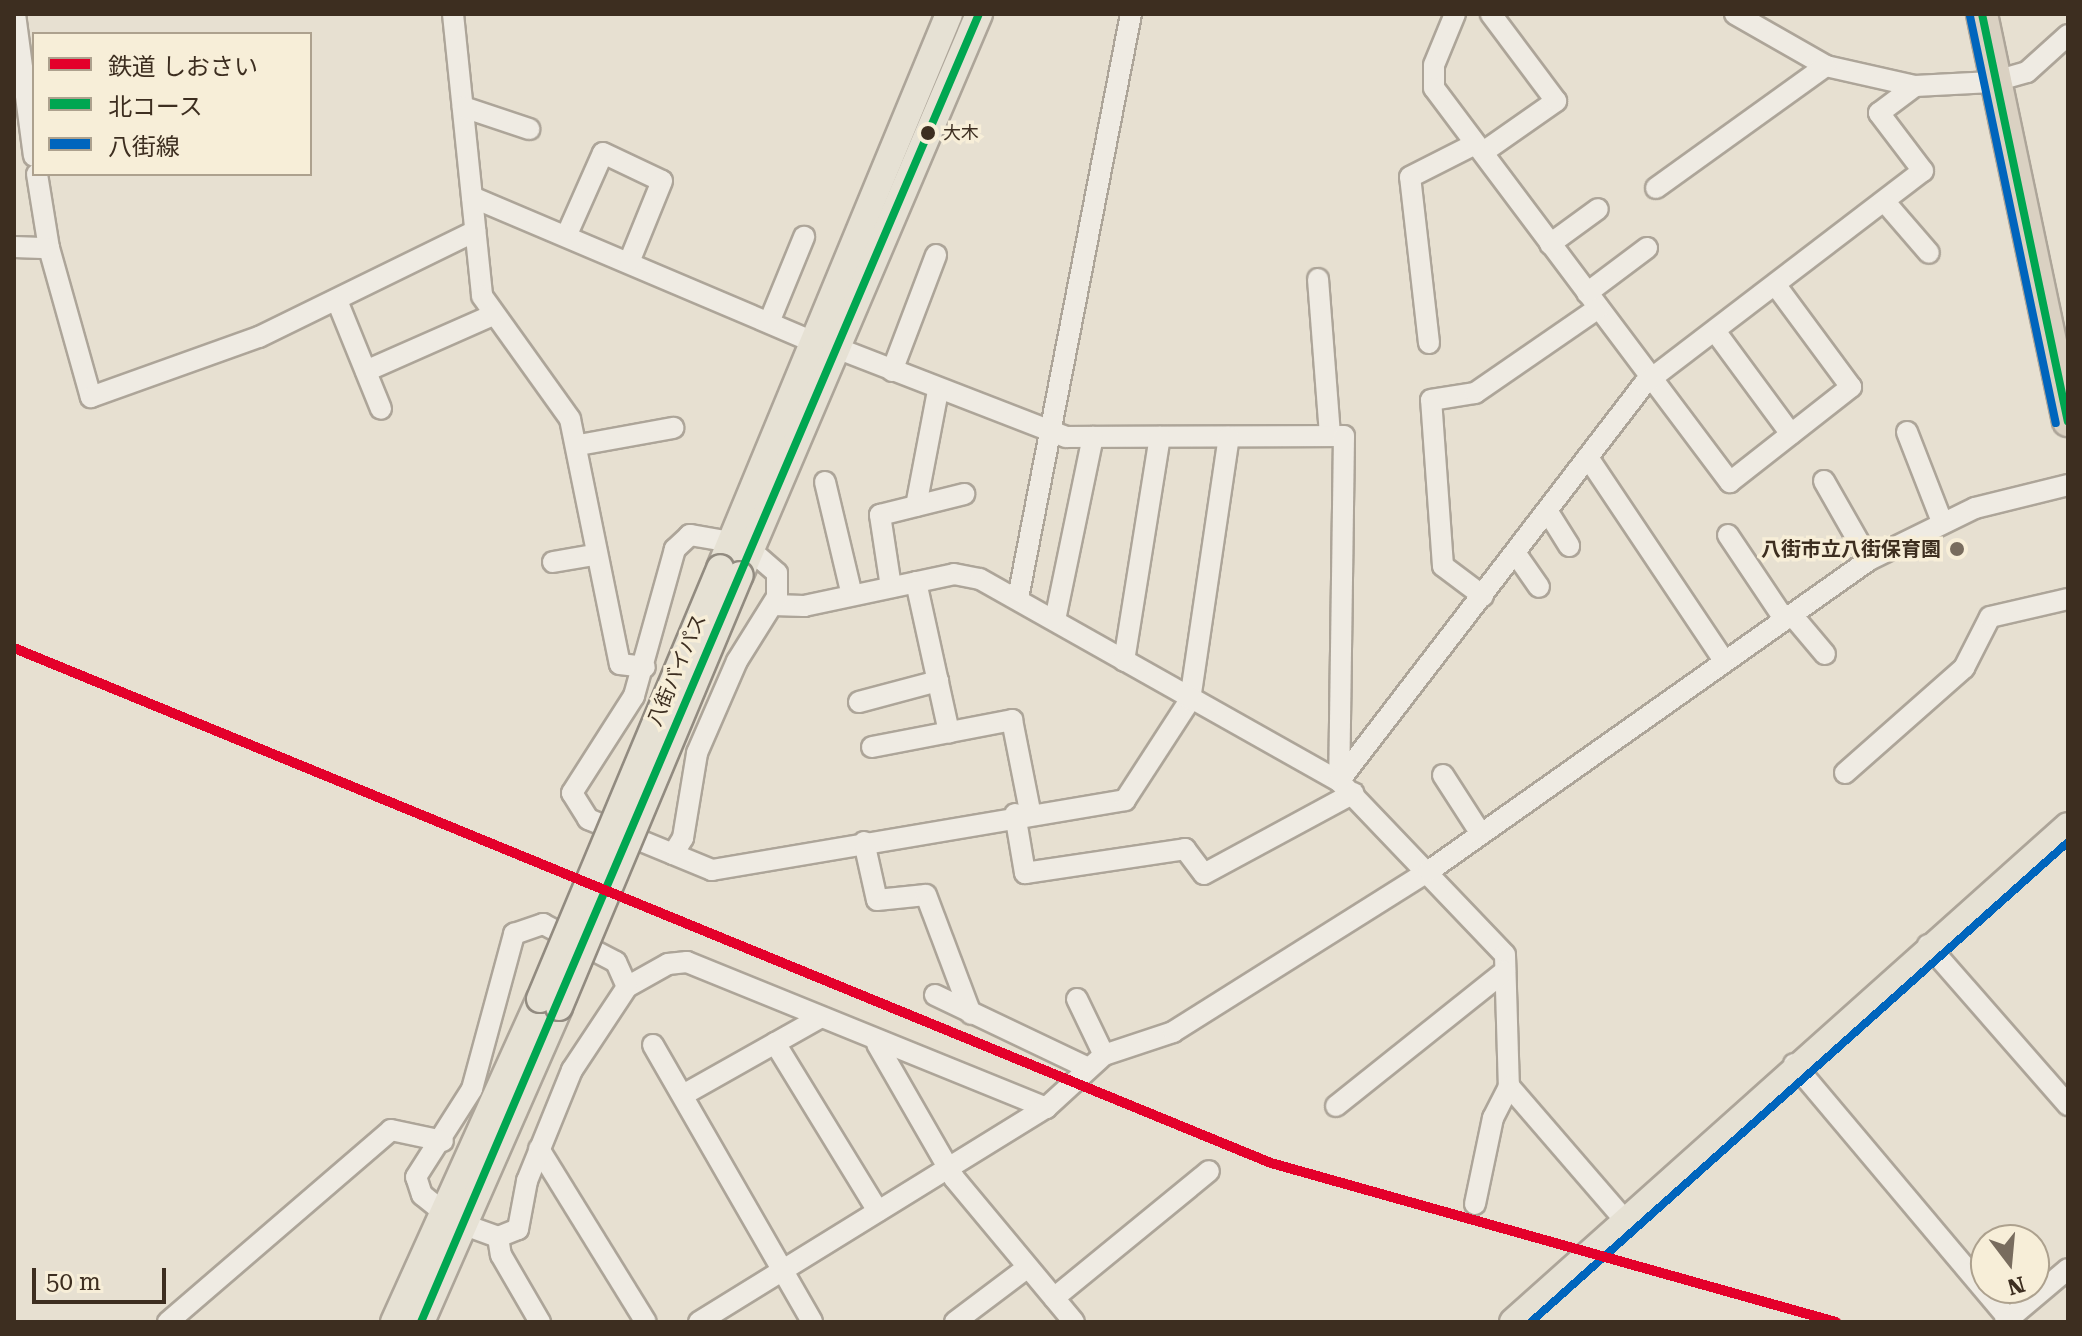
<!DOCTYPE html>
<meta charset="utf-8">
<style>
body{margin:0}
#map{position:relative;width:2082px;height:1336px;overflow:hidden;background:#e7e0d1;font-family:"Roboto Serif","Noto Sans JP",serif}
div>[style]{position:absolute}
.roads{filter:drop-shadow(2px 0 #ada599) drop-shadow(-2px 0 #ada599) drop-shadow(0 2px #ada599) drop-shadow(0 -2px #ada599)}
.minor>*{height:20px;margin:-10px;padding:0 10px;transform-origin:10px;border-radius:10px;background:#efebe3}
.major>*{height:26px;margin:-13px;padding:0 13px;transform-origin:13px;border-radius:13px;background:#e6e1d4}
.highway>*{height:30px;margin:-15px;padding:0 15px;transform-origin:15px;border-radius:15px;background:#dad1c2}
.bridges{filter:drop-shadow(2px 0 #928b80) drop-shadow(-2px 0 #928b80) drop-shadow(0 2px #928b80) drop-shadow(0 -2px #928b80)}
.major-bridge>*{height:26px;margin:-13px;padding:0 13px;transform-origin:13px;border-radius:13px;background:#e6e1d4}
.bus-1>*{height:8px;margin:-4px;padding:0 4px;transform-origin:4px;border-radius:4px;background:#00a651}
.bus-2>*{height:8px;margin:-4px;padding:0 4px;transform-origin:4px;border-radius:4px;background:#0065bd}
.rail-1>*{height:10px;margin:-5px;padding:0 5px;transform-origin:5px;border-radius:5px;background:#e4002b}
.dots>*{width:22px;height:22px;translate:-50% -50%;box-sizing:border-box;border:4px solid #f7eed8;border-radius:50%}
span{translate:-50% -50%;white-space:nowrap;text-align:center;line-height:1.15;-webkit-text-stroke:7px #f7eed8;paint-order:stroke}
.bus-label{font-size:18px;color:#3d2e20}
.left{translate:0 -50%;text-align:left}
.poi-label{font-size:20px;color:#3d2e20;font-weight:700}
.right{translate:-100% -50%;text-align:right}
.street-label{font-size:20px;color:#3d2e20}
.frame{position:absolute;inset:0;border:16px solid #3d2e20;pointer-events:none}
.legend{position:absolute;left:32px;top:32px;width:280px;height:144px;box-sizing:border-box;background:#f7eed8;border:2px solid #ada18e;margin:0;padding:10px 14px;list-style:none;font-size:24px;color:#3d2e20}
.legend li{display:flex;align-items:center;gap:16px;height:40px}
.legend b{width:40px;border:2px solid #ada18e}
.north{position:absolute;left:1970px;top:1224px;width:80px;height:80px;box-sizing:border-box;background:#f7eed8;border:2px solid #ada18e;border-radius:50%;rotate:164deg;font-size:22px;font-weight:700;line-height:32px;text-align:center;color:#3d2e20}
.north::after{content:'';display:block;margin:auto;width:28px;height:36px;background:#786c5e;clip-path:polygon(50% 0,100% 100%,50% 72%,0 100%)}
.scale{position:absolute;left:32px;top:1268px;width:134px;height:36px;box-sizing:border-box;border:4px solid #3d2e20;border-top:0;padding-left:10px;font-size:24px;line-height:28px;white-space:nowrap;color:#3d2e20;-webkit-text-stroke:6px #f7eed8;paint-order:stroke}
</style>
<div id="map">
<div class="roads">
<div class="minor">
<div style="left:15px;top:14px;width:143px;rotate:82.4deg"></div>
<div style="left:453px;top:14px;width:283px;rotate:84.1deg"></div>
<div style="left:482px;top:296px;width:151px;rotate:54.4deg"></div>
<div style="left:570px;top:419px;width:250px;rotate:78.5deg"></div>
<div style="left:620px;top:664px;width:25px;rotate:7deg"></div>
<div style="left:1455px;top:14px;width:55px;rotate:112.4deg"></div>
<div style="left:1434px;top:65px;width:23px;rotate:90deg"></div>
<div style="left:1434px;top:88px;width:493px;rotate:53.1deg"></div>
<div style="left:1730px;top:482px;width:154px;rotate:-38.1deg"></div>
<div style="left:1851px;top:387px;width:124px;rotate:-126.5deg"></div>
<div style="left:1735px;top:14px;width:105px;rotate:29.7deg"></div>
<div style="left:1826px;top:66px;width:91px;rotate:12.7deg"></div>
<div style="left:1915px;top:86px;width:77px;rotate:-3deg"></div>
<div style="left:1992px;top:82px;width:36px;rotate:-16deg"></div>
<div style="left:2027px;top:72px;width:55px;rotate:-42.1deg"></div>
<div style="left:463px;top:107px;width:70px;rotate:18.4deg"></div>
<div style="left:1489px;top:148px;width:82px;rotate:-35deg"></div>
<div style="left:1556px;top:101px;width:109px;rotate:-126.8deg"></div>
<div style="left:37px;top:174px;width:75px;rotate:80.8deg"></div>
<div style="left:49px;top:248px;width:155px;rotate:74.3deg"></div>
<div style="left:91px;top:397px;width:178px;rotate:-19.7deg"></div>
<div style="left:259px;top:337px;width:241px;rotate:-26.1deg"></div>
<div style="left:1656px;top:188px;width:209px;rotate:-35.7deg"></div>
<div style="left:472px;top:197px;width:369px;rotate:23deg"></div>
<div style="left:1885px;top:202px;width:67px;rotate:49.2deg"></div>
<div style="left:568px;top:232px;width:86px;rotate:-66.1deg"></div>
<div style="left:603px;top:153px;width:65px;rotate:25.4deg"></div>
<div style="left:662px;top:181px;width:85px;rotate:112.1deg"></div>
<div style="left:1550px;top:244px;width:59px;rotate:-36.1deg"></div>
<div style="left:14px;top:247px;width:35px;rotate:2deg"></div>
<div style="left:1318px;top:279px;width:156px;rotate:85.6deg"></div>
<div style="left:1587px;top:293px;width:75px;rotate:-36.9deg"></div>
<div style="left:338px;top:303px;width:114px;rotate:67.9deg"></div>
<div style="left:770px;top:320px;width:90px;rotate:-67.7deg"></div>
<div style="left:1715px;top:331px;width:128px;rotate:53.6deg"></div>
<div style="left:1429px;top:343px;width:167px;rotate:-96.5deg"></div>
<div style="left:1410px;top:177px;width:73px;rotate:-26.9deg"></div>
<div style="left:834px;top:347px;width:249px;rotate:21.2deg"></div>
<div style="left:1066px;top:437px;width:278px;rotate:-0.2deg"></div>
<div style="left:1344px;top:436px;width:345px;rotate:90.8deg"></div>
<div style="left:366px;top:371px;width:139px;rotate:-23.8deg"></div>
<div style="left:892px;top:371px;width:124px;rotate:-69.2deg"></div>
<div style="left:1907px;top:432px;width:97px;rotate:68.7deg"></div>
<div style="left:579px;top:445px;width:96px;rotate:-10.3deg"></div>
<div style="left:1589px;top:459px;width:244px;rotate:56.2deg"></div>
<div style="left:1824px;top:481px;width:91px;rotate:60.3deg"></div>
<div style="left:825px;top:482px;width:116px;rotate:76.6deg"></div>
<div style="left:916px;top:506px;width:117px;rotate:-79.2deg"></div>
<div style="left:1548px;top:512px;width:40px;rotate:58deg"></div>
<div style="left:1728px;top:535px;width:102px;rotate:56.2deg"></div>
<div style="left:731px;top:542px;width:42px;rotate:-170.3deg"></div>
<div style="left:690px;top:535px;width:21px;rotate:137deg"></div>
<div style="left:675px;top:549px;width:153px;rotate:105.6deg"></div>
<div style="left:634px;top:696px;width:115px;rotate:122.6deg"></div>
<div style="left:572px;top:793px;width:31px;rotate:58deg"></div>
<div style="left:588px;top:819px;width:134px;rotate:22.4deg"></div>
<div style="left:712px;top:870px;width:419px;rotate:-9.6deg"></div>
<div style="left:1125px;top:800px;width:119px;rotate:-57deg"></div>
<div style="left:1190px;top:700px;width:266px;rotate:-81.6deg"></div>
<div style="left:1516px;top:554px;width:40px;rotate:55.1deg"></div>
<div style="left:553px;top:562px;width:42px;rotate:-9.7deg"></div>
<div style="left:916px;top:582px;width:154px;rotate:77.6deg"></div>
<div style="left:891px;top:587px;width:73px;rotate:-98.7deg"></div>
<div style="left:880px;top:515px;width:87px;rotate:-14deg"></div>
<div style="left:1483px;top:596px;width:50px;rotate:-143.1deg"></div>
<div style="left:1443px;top:566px;width:166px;rotate:-94.1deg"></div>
<div style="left:1431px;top:400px;width:45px;rotate:-9deg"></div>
<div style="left:1475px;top:393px;width:150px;rotate:-34.6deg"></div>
<div style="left:1018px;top:598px;width:595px;rotate:-79.05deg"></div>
<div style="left:773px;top:605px;width:31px;rotate:2deg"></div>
<div style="left:804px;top:606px;width:153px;rotate:-12deg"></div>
<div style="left:954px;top:574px;width:26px;rotate:11deg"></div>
<div style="left:980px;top:579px;width:412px;rotate:29.4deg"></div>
<div style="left:1339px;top:781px;width:240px;rotate:46.3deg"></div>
<div style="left:1505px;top:955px;width:131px;rotate:88.3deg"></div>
<div style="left:1509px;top:1086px;width:176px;rotate:49.2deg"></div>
<div style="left:1792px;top:615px;width:51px;rotate:49.8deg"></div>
<div style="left:1055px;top:620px;width:187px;rotate:-78.3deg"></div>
<div style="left:1124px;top:661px;width:227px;rotate:-80.9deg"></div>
<div style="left:859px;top:702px;width:82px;rotate:-14.9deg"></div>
<div style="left:872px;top:747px;width:143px;rotate:-10.9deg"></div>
<div style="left:1012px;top:720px;width:93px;rotate:78.8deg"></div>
<div style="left:1845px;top:773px;width:159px;rotate:-41.4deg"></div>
<div style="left:1964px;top:668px;width:57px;rotate:-63deg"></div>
<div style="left:1990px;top:617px;width:80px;rotate:-13deg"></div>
<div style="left:1443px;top:775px;width:70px;rotate:57.2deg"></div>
<div style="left:1339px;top:781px;width:501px;rotate:-52.47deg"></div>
<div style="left:1644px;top:384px;width:351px;rotate:-37.4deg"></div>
<div style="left:1923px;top:171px;width:73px;rotate:-127.2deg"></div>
<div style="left:1879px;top:113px;width:45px;rotate:-36.9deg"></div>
<div style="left:1015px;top:814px;width:60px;rotate:80.4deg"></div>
<div style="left:1025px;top:873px;width:162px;rotate:-8.5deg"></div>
<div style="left:1185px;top:849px;width:31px;rotate:53deg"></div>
<div style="left:1204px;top:874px;width:170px;rotate:-28.4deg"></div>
<div style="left:864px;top:842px;width:59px;rotate:77.4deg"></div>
<div style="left:877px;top:900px;width:49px;rotate:-5.8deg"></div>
<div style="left:926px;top:895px;width:127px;rotate:69.3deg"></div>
<div style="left:673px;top:854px;width:19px;rotate:-58deg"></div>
<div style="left:683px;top:838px;width:86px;rotate:-80.6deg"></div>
<div style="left:697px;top:753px;width:100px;rotate:-66.5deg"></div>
<div style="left:737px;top:661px;width:75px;rotate:-58deg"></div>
<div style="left:777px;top:597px;width:24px;rotate:-90deg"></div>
<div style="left:777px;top:573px;width:35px;rotate:-139deg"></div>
<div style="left:1928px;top:945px;width:213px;rotate:48.8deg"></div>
<div style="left:627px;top:987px;width:47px;rotate:-29.3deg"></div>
<div style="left:668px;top:964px;width:19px;rotate:-6deg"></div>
<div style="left:687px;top:962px;width:388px;rotate:22.1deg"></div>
<div style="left:935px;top:995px;width:167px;rotate:25.5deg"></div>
<div style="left:1077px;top:999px;width:62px;rotate:64.3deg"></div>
<div style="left:775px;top:1043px;width:197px;rotate:58.5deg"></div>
<div style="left:877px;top:1044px;width:155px;rotate:60.1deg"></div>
<div style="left:954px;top:1178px;width:187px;rotate:50.2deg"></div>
<div style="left:653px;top:1045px;width:319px;rotate:60.1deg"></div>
<div style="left:1794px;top:1064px;width:334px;rotate:49.9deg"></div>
<div style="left:683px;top:1095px;width:155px;rotate:-29.4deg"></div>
<div style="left:1336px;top:1106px;width:216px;rotate:-38.6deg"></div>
<div style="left:539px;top:1149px;width:203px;rotate:58.3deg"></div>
<div style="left:1475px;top:1204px;width:88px;rotate:-78.2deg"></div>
<div style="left:1493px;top:1118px;width:36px;rotate:-63deg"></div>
<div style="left:447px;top:1215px;width:32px;rotate:-141deg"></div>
<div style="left:422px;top:1195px;width:19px;rotate:-108deg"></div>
<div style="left:416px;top:1177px;width:104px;rotate:-57.5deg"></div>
<div style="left:472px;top:1089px;width:161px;rotate:-74.8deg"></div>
<div style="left:514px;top:934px;width:31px;rotate:-19deg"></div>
<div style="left:543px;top:924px;width:82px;rotate:27.5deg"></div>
<div style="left:616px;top:962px;width:27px;rotate:66deg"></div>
<div style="left:627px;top:987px;width:100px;rotate:123.5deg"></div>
<div style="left:572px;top:1070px;width:120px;rotate:112.1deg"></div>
<div style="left:527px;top:1181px;width:49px;rotate:100.6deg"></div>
<div style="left:518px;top:1229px;width:22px;rotate:158deg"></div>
<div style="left:498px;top:1237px;width:35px;rotate:-160deg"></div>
<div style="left:498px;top:1237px;width:18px;rotate:81deg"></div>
<div style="left:501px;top:1255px;width:78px;rotate:59.8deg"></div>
<div style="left:1054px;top:1298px;width:200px;rotate:-39.3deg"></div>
<div style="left:168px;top:1322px;width:294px;rotate:-40.7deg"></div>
<div style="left:391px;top:1130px;width:53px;rotate:11.9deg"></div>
<div style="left:699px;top:1322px;width:408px;rotate:-31.7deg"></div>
<div style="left:1046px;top:1108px;width:79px;rotate:-42.4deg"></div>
<div style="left:1104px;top:1055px;width:73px;rotate:-18.4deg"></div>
<div style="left:1173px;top:1032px;width:302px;rotate:-32.2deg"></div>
<div style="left:1429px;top:871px;width:539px;rotate:-35.25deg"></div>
<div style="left:1869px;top:560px;width:118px;rotate:-26.1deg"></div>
<div style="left:1975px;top:508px;width:96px;rotate:-13.9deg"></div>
<div style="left:955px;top:1322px;width:91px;rotate:-37deg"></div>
<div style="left:2005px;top:1322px;width:82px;rotate:-40.1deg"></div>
</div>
<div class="major">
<div style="left:720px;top:568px;width:599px;rotate:-67.54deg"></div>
<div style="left:740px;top:575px;width:610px;rotate:-66.92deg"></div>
<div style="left:394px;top:1322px;width:354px;rotate:-65.7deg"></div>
<div style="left:421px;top:1322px;width:344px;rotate:-66.3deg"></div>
<div style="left:1513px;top:1322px;width:744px;rotate:-41.79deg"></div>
</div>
<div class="highway">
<div style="left:1982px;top:14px;width:416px;rotate:78.1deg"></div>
</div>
</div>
<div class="bridges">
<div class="major-bridge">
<div style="left:540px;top:999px;width:467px;rotate:-67.3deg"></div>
<div style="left:559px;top:1007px;width:468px;rotate:-67.3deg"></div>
</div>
</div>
<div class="bus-1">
<div style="left:1982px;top:14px;width:416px;rotate:78.1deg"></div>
<div style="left:421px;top:1322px;width:1422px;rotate:-66.9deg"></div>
</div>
<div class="bus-2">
<div style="left:1970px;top:16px;width:416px;rotate:78.1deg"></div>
<div style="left:1531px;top:1322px;width:720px;rotate:-41.79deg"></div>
</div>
<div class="rail-1">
<div style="left:14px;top:648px;width:1358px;rotate:22.28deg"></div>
<div style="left:1271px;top:1163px;width:587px;rotate:15.72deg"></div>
</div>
<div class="dots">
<div style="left:928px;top:133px;background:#3d2e20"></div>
<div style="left:1957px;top:549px;background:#786c5e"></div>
</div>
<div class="bus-label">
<span class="left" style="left:943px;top:133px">大木</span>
</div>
<div class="poi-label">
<span class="right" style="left:1941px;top:549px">八街市立八街保育園</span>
</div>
<div class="street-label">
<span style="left:677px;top:670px;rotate:-67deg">八街バイパス</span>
</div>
<div class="frame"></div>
<ul class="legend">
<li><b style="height:10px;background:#e4002b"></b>鉄道 しおさい</li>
<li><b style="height:10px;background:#00a651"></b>北コース</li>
<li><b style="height:10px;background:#0065bd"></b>八街線</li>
</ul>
<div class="north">N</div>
<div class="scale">50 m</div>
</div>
